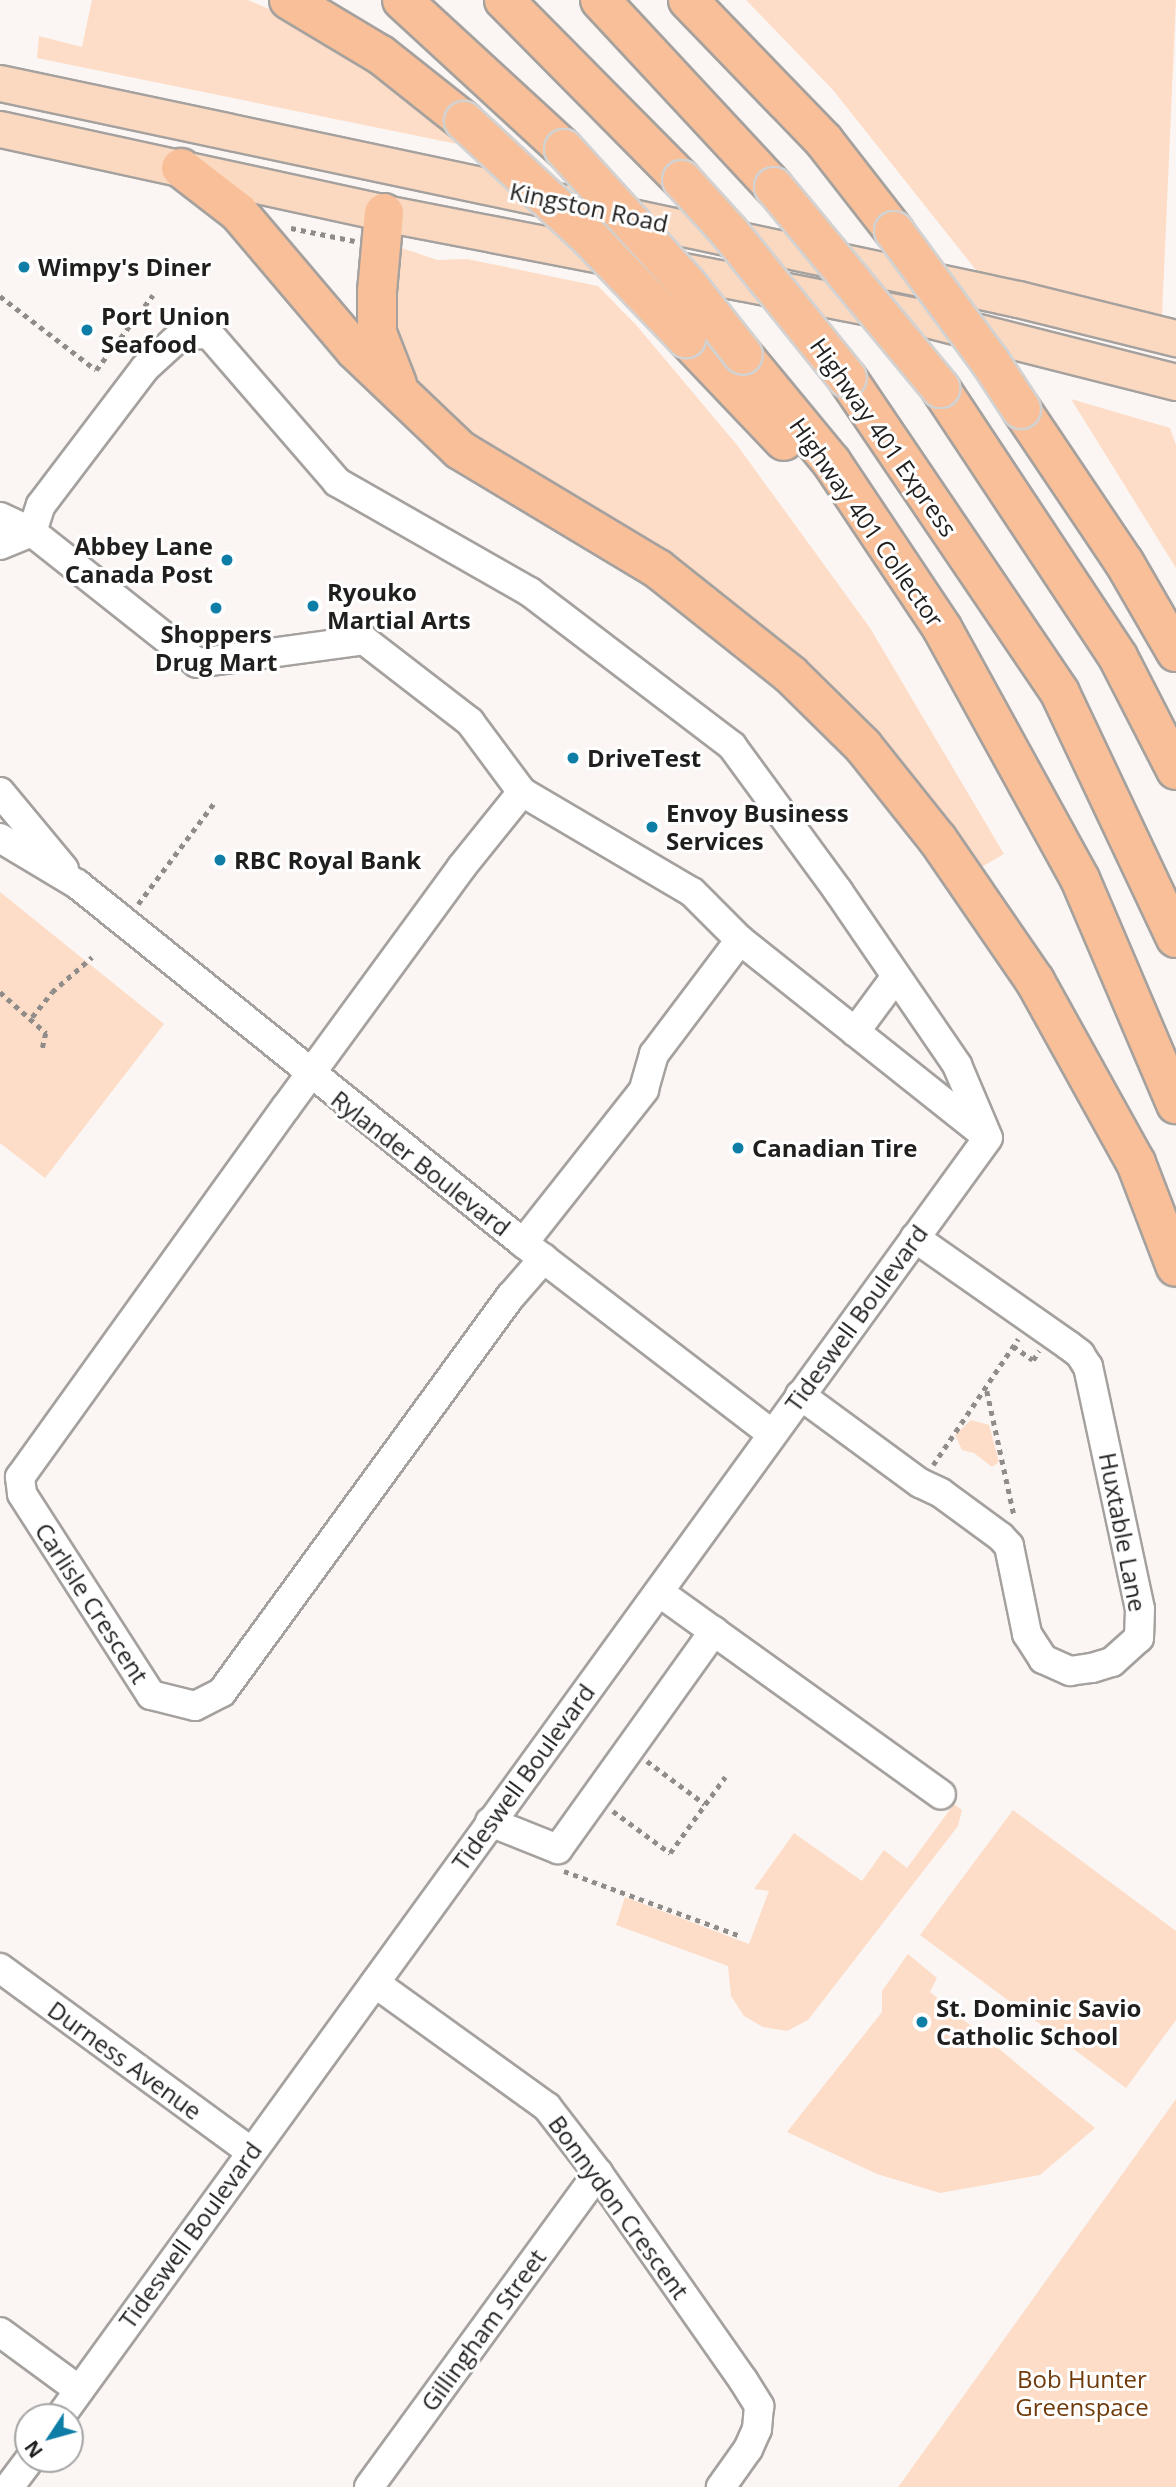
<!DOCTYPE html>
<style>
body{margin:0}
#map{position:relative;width:1176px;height:2487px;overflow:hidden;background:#fbf6f3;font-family:"Open Sans",sans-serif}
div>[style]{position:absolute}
.green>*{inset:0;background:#fdddc7}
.path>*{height:4.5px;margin-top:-2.25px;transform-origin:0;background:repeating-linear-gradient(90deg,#8f8c8a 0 5px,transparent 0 10px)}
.roads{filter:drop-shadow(2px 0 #a5a19e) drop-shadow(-2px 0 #a5a19e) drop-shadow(0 2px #a5a19e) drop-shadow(0 -2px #a5a19e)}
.minor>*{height:28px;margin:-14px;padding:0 14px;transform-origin:14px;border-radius:14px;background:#fff}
.major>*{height:35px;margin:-17.5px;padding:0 17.5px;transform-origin:17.5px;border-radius:17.5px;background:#fbd9c1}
.highway>*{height:38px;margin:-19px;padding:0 19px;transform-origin:19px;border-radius:19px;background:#f8bf98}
.bridges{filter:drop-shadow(2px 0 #d2d2d2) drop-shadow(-2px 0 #d2d2d2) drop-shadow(0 2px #d2d2d2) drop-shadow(0 -2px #d2d2d2)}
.highway-bridge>*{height:38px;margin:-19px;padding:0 19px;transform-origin:19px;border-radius:19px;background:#f8bf98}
.dots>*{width:19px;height:19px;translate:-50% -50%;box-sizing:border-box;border:4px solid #fff;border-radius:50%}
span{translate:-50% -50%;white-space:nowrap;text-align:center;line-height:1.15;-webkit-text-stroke:6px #fff;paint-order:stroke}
.street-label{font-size:24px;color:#201f1e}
.poi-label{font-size:24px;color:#201f1e;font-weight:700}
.left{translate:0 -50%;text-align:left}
.right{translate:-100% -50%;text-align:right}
.park-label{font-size:24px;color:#703b0c}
.north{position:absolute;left:14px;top:2403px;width:70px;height:70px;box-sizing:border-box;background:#fff;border:2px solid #a6a5a5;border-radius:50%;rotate:234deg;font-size:19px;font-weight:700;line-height:28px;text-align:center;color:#201f1e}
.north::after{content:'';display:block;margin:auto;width:24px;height:32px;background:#0f7ea6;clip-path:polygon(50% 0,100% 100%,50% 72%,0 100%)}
</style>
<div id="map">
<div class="green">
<div style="clip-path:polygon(92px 0,248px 0,276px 12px,363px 66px,467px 146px,37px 58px,39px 36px,82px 47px)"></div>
<div style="clip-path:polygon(746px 0,1176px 0,1162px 316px,980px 275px,833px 90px)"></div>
<div style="clip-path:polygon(399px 247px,437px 260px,467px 259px,598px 286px,637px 326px,737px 445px,870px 628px,1004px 854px,978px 869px,859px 725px,471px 440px,417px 392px,386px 302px)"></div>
<div style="clip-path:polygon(1071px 399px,1170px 428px,1176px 445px,1176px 568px)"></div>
<div style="clip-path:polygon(0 892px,164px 1024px,45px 1178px,0 1143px)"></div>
<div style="clip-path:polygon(971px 1420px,989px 1425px,999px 1462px,992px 1467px,974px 1453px,962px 1450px,955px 1435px)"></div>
<div style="clip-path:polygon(954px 1804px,962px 1810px,958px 1826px,808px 2020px,787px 2031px,763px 2027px,744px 2016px,731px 1996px,728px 1966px,616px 1925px,625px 1897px,749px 1944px,769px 1891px,754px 1889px,794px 1833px,862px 1881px,884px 1850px,907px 1868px)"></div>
<div style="clip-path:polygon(1013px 1810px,1176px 1931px,1176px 2020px,1126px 2088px,920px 1935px)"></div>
<div style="clip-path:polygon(908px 1954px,937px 1978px,930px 1992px,1095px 2128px,1040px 2175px,940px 2193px,877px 2174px,787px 2132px,882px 2012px,882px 1991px)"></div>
<div style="clip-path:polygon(1176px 2099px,1176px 2487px,898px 2487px,904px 2479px)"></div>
</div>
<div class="path">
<div style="left:291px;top:228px;width:65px;rotate:11.5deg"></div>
<div style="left:0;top:296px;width:121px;rotate:37.6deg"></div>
<div style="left:96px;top:370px;width:94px;rotate:-52.8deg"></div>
<div style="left:138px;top:904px;width:126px;rotate:-53deg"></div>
<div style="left:0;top:992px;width:62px;rotate:41.7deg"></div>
<div style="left:46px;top:1033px;width:18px;rotate:103deg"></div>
<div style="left:32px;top:1017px;width:32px;rotate:-51deg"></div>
<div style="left:52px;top:992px;width:53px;rotate:-41.2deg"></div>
<div style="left:1013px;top:1346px;width:24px;rotate:35deg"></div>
<div style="left:1033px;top:1360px;width:11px;rotate:-56deg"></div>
<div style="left:987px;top:1391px;width:127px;rotate:77.7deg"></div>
<div style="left:933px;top:1465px;width:152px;rotate:-56deg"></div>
<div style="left:647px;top:1761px;width:72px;rotate:36.6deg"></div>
<div style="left:613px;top:1811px;width:71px;rotate:36.4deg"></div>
<div style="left:670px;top:1853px;width:94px;rotate:-54.1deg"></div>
<div style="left:564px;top:1871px;width:189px;rotate:20.2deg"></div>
</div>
<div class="roads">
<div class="minor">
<div style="left:0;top:517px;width:35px;rotate:25deg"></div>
<div style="left:32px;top:532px;width:211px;rotate:38.4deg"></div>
<div style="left:197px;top:663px;width:169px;rotate:-7.8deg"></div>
<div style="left:364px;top:640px;width:134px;rotate:37.7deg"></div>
<div style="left:470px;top:722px;width:87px;rotate:53.4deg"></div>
<div style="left:522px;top:792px;width:197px;rotate:30.5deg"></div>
<div style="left:692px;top:892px;width:68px;rotate:45deg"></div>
<div style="left:740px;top:940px;width:143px;rotate:127deg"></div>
<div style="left:654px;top:1054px;width:37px;rotate:106deg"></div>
<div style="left:644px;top:1090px;width:195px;rotate:128.3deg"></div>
<div style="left:32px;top:532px;width:28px;rotate:-72deg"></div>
<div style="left:41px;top:505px;width:172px;rotate:-52.8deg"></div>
<div style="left:145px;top:368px;width:49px;rotate:-42.5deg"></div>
<div style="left:181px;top:335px;width:28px;rotate:-2deg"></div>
<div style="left:209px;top:334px;width:196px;rotate:49.1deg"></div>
<div style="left:337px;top:482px;width:222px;rotate:29.7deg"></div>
<div style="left:530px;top:592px;width:254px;rotate:37.3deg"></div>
<div style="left:732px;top:746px;width:180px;rotate:53.8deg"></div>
<div style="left:838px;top:891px;width:211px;rotate:55.6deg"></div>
<div style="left:957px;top:1065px;width:79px;rotate:67deg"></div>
<div style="left:0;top:545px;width:35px;rotate:-22deg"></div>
<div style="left:0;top:792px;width:100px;rotate:50.3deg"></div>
<div style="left:522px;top:792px;width:97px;rotate:128.8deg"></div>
<div style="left:461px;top:868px;width:296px;rotate:126.2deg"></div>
<div style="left:286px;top:1107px;width:456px;rotate:125.7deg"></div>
<div style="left:20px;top:1477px;width:17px;rotate:83deg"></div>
<div style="left:22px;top:1494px;width:239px;rotate:57.3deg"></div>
<div style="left:151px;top:1695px;width:45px;rotate:14deg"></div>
<div style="left:195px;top:1706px;width:30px;rotate:-27deg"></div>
<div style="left:222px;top:1692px;width:490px;rotate:-53.9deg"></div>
<div style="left:511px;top:1296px;width:50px;rotate:-49deg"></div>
<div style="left:0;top:838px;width:90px;rotate:30.9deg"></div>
<div style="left:77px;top:884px;width:573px;rotate:38.83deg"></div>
<div style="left:523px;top:1243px;width:312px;rotate:37.5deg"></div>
<div style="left:740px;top:940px;width:315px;rotate:38.5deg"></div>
<div style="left:855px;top:1032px;width:67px;rotate:-53.5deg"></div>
<div style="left:800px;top:1395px;width:149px;rotate:36.3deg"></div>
<div style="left:920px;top:1483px;width:23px;rotate:25deg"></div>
<div style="left:941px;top:1493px;width:74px;rotate:36.3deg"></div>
<div style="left:1001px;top:1537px;width:12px;rotate:48deg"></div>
<div style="left:1009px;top:1546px;width:90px;rotate:78.4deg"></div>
<div style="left:1027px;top:1634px;width:30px;rotate:57deg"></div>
<div style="left:1043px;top:1659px;width:30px;rotate:24deg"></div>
<div style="left:1070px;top:1671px;width:22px;rotate:-8deg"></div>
<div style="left:1092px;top:1668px;width:21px;rotate:-17deg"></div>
<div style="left:1112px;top:1662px;width:36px;rotate:-42deg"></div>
<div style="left:1139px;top:1638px;width:29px;rotate:-88deg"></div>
<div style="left:1140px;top:1609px;width:248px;rotate:-102.1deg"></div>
<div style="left:1088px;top:1367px;width:15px;rotate:-122deg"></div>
<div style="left:1080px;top:1354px;width:15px;rotate:-143deg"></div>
<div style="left:1068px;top:1345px;width:187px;rotate:-145deg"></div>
<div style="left:659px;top:1592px;width:347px;rotate:35.7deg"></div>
<div style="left:490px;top:1822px;width:73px;rotate:21.7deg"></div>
<div style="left:558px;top:1849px;width:268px;rotate:-54.4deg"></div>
<div style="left:0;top:1968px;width:310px;rotate:36.2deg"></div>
<div style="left:375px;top:1983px;width:212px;rotate:35.8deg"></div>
<div style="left:547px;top:2107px;width:83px;rotate:52.3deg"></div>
<div style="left:598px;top:2173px;width:253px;rotate:55deg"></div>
<div style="left:743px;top:2380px;width:31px;rotate:58deg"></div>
<div style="left:759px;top:2406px;width:23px;rotate:95deg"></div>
<div style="left:757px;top:2429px;width:22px;rotate:114deg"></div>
<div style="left:748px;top:2449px;width:47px;rotate:125.4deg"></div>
<div style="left:0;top:2332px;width:98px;rotate:36.3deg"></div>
<div style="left:60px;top:2417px;width:1580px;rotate:-54.04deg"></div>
<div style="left:9px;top:2487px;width:35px;rotate:-53deg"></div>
<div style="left:369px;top:2487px;width:389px;rotate:-53.9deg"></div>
</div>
<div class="major">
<div style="left:0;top:83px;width:1041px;rotate:11.98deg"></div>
<div style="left:1018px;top:299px;width:163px;rotate:13.9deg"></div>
<div style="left:0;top:129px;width:393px;rotate:12.3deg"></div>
<div style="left:384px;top:213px;width:541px;rotate:10.98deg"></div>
<div style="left:915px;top:316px;width:269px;rotate:14.2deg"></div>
</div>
<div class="highway">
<div style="left:289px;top:0;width:107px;rotate:30.9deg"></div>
<div style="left:381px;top:55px;width:106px;rotate:38.5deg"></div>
<div style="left:402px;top:0;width:220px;rotate:42.6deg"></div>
<div style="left:504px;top:0;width:253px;rotate:45.3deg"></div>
<div style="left:600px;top:0;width:255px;rotate:47.1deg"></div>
<div style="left:688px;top:0;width:196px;rotate:46deg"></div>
<div style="left:824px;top:141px;width:114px;rotate:52.1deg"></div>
<div style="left:181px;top:168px;width:72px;rotate:37.7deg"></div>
<div style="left:238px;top:212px;width:181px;rotate:49.7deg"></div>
<div style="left:355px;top:350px;width:145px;rotate:43.6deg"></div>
<div style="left:460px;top:450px;width:231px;rotate:31deg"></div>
<div style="left:658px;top:569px;width:169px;rotate:38.5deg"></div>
<div style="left:790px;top:674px;width:103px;rotate:44.6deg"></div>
<div style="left:863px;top:746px;width:120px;rotate:51.4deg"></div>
<div style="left:938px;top:840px;width:171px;rotate:55.5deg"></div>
<div style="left:1035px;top:981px;width:208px;rotate:61deg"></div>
<div style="left:1136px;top:1163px;width:111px;rotate:69deg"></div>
<div style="left:384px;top:213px;width:78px;rotate:95.1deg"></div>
<div style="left:377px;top:291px;width:42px;rotate:90deg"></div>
<div style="left:377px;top:333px;width:55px;rotate:68.6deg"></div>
<div style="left:686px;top:338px;width:142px;rotate:46.4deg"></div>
<div style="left:743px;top:355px;width:140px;rotate:50.5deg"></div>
<div style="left:832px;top:463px;width:198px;rotate:56.3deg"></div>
<div style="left:942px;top:628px;width:286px;rotate:61.2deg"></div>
<div style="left:1080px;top:879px;width:245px;rotate:66.9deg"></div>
<div style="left:847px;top:378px;width:380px;rotate:55.9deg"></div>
<div style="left:1060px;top:693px;width:271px;rotate:64.7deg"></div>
<div style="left:940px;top:388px;width:323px;rotate:56.5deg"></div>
<div style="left:1118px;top:657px;width:127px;rotate:62.8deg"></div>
<div style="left:1021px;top:409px;width:184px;rotate:56.1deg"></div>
<div style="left:1124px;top:562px;width:104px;rotate:60deg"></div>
</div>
</div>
<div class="bridges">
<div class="highway-bridge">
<div style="left:464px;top:121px;width:172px;rotate:42.9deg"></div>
<div style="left:590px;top:238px;width:139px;rotate:46.2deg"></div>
<div style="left:564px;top:149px;width:183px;rotate:47.7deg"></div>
<div style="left:687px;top:284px;width:90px;rotate:51.7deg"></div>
<div style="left:682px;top:180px;width:72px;rotate:47.8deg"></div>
<div style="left:730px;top:233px;width:186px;rotate:51.1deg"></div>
<div style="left:774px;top:187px;width:261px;rotate:50.4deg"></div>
<div style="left:894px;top:231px;width:164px;rotate:53.7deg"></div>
<div style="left:991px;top:363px;width:55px;rotate:56.9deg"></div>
</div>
</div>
<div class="dots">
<div style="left:24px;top:267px;background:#0f7ea6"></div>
<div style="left:87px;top:330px;background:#0f7ea6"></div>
<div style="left:227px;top:560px;background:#0f7ea6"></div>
<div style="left:313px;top:606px;background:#0f7ea6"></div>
<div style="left:216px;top:608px;background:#0f7ea6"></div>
<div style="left:573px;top:758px;background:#0f7ea6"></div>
<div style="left:652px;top:827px;background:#0f7ea6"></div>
<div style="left:220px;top:860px;background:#0f7ea6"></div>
<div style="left:738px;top:1148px;background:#0f7ea6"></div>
<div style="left:922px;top:2022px;background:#0f7ea6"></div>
</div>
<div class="street-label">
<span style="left:589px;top:207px;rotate:12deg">Kingston Road</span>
<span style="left:884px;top:437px;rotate:55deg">Highway 401 Express</span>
<span style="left:867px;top:522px;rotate:55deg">Highway 401 Collector</span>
<span style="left:421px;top:1163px;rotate:38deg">Rylander Boulevard</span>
<span style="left:856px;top:1318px;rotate:-54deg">Tideswell Boulevard</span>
<span style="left:1123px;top:1532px;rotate:79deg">Huxtable Lane</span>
<span style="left:92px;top:1603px;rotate:57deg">Carlisle Crescent</span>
<span style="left:523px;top:1777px;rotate:-54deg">Tideswell Boulevard</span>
<span style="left:125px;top:2060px;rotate:36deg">Durness Avenue</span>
<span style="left:619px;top:2207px;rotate:54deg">Bonnydon Crescent</span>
<span style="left:190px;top:2235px;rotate:-54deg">Tideswell Boulevard</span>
<span style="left:483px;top:2330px;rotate:-54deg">Gillingham Street</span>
</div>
<div class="poi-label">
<span class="left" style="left:38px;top:267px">Wimpy's Diner</span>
<span class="left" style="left:101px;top:330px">Port Union<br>Seafood</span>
<span class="right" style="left:213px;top:560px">Abbey Lane<br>Canada Post</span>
<span class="left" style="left:327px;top:606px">Ryouko<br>Martial Arts</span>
<span style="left:216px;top:648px">Shoppers<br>Drug Mart</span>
<span class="left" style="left:587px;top:758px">DriveTest</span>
<span class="left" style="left:666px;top:827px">Envoy Business<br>Services</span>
<span class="left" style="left:234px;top:860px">RBC Royal Bank</span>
<span class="left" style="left:752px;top:1148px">Canadian Tire</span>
<span class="left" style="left:936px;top:2022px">St. Dominic Savio<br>Catholic School</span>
</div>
<div class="park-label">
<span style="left:1082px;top:2393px">Bob Hunter<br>Greenspace</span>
</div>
<div class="north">N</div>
</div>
